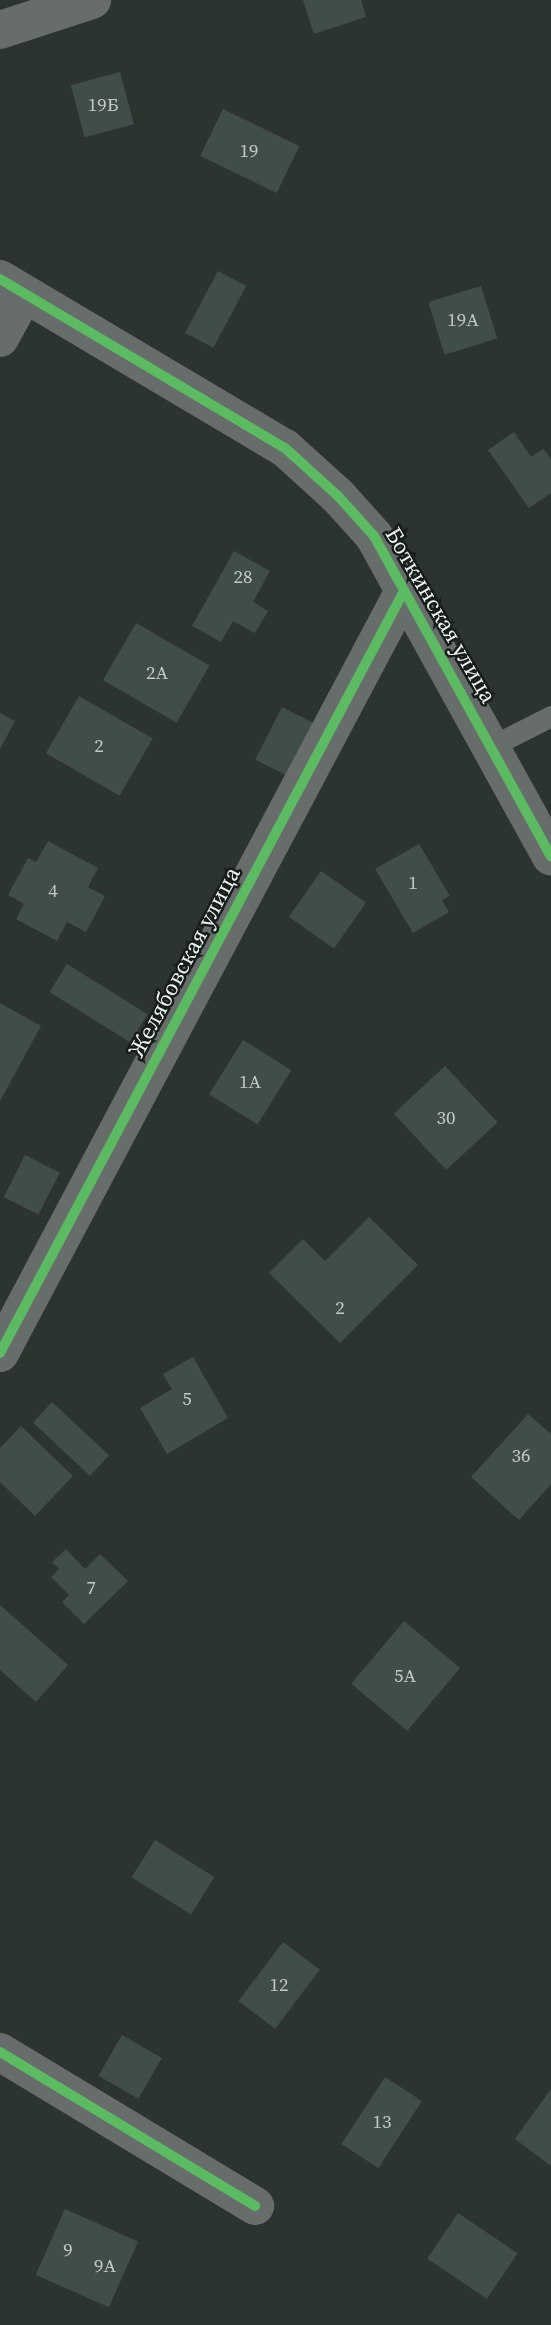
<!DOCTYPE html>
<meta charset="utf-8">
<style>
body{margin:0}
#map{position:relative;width:551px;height:2325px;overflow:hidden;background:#2c3430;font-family:"Source Serif 4",serif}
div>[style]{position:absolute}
.building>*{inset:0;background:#414d48;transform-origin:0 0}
.service>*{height:21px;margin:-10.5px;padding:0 10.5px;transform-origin:10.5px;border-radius:10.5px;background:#676d6a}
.minor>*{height:38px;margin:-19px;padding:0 19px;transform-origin:19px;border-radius:19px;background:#676d6a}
.tertiary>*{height:38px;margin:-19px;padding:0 19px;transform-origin:19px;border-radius:19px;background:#676d6a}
.cycleway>*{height:10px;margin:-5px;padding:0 5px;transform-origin:5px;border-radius:5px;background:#5cba63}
span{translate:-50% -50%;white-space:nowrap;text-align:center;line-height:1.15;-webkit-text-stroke:5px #161d1a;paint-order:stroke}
.number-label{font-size:19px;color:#c0cac5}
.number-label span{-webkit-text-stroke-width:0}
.street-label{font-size:23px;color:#ebf3ef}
</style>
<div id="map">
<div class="building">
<div style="clip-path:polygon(303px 0,361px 0,366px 17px,314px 34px)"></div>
<div style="left:120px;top:72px;width:54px;height:51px;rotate:75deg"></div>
<div style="left:223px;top:109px;width:85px;height:52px;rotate:26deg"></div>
<div style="left:218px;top:271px;width:32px;height:70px;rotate:28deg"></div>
<div style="left:481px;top:286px;width:55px;height:55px;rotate:73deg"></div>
<div style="clip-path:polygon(514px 432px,531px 457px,543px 449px,551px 459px,551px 493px,529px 508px,488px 450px)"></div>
<div style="clip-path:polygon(234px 551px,270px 571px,253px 602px,268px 611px,255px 633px,233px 621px,221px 642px,192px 626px)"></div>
<div style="left:136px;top:623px;width:85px;height:66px;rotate:30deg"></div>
<div style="left:79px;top:696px;width:85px;height:66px;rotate:30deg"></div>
<div style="left:282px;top:707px;width:48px;height:59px;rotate:27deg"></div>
<div style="clip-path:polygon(0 713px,15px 721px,0 749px)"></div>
<div style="clip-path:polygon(48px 841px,98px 868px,88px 887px,105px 896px,86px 932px,67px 922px,57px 941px,16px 919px,24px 904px,8px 895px,28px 858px,36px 862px)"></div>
<div style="clip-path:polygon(419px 844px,450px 896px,442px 900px,449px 912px,413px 933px,375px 869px)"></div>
<div style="left:321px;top:871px;width:55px;height:56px;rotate:35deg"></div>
<div style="left:67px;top:964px;width:95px;height:33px;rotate:32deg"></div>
<div style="clip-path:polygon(0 1003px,41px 1026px,0 1101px)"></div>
<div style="left:243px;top:1040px;width:57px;height:64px;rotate:32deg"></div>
<div style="left:445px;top:1066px;width:77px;height:70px;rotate:47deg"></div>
<div style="left:25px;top:1155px;width:39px;height:47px;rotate:27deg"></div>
<div style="clip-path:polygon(369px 1217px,418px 1265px,340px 1343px,269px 1273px,303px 1239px,325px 1261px)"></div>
<div style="clip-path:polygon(193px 1357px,228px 1418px,167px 1454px,140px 1408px,172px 1389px,163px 1374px)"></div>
<div style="left:52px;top:1402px;width:78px;height:28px;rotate:43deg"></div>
<div style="clip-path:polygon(528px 1414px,551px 1434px,551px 1484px,519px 1520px,471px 1477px)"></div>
<div style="clip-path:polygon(21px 1426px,73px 1476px,35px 1516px,0 1482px,0 1448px)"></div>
<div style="clip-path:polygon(66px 1549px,85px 1569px,100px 1554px,128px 1581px,84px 1624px,62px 1602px,69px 1595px,51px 1577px,59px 1569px,52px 1562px)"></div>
<div style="clip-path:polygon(0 1605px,68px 1665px,36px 1702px,0 1670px)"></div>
<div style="left:404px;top:1621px;width:73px;height:82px;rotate:40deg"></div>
<div style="left:155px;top:1840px;width:70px;height:44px;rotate:32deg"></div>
<div style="left:283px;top:1942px;width:46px;height:74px;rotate:37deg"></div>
<div style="left:122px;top:2035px;width:46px;height:47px;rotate:30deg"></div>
<div style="left:385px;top:2077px;width:44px;height:80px;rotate:33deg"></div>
<div style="clip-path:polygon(551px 2089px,551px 2166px,515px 2139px)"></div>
<div style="left:65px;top:2209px;width:80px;height:72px;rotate:24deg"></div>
<div style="left:458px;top:2213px;width:72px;height:55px;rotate:34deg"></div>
</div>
<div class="service">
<div style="left:492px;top:746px;width:66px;rotate:-27deg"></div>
</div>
<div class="minor">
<div style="left:0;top:30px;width:97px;rotate:-18.1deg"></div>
<div style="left:0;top:338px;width:50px;rotate:-61.4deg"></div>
<div style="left:0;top:1353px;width:862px;rotate:-62.07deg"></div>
<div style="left:0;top:2052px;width:298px;rotate:31.1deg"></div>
</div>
<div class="tertiary">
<div style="left:0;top:279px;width:331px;rotate:30.7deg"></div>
<div style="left:285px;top:448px;width:72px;rotate:42.2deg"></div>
<div style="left:338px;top:496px;width:54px;rotate:48deg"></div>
<div style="left:374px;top:536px;width:366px;rotate:61.1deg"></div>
</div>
<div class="cycleway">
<div style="left:0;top:279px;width:331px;rotate:30.7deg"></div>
<div style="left:285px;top:448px;width:72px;rotate:42.2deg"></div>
<div style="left:338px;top:496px;width:54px;rotate:48deg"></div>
<div style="left:374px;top:536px;width:366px;rotate:61.1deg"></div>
<div style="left:0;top:1353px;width:862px;rotate:-62.07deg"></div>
<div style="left:0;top:2052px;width:298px;rotate:31.1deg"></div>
</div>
<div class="number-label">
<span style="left:103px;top:105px">19Б</span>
<span style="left:249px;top:151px">19</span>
<span style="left:463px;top:320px">19А</span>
<span style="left:243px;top:577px">28</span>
<span style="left:157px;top:673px">2А</span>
<span style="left:99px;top:746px">2</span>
<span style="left:413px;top:883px">1</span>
<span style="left:53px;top:891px">4</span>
<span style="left:250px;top:1082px">1А</span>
<span style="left:446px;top:1118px">30</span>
<span style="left:340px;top:1308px">2</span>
<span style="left:187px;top:1399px">5</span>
<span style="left:521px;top:1456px">36</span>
<span style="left:91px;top:1588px">7</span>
<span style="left:405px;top:1676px">5А</span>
<span style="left:279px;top:1985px">12</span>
<span style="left:382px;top:2122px">13</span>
<span style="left:68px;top:2250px">9</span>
<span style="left:105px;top:2266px">9А</span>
</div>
<div class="street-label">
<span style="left:441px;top:615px;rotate:60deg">Боткинская улица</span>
<span style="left:184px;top:962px;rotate:-62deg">Желябовская улица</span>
</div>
</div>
